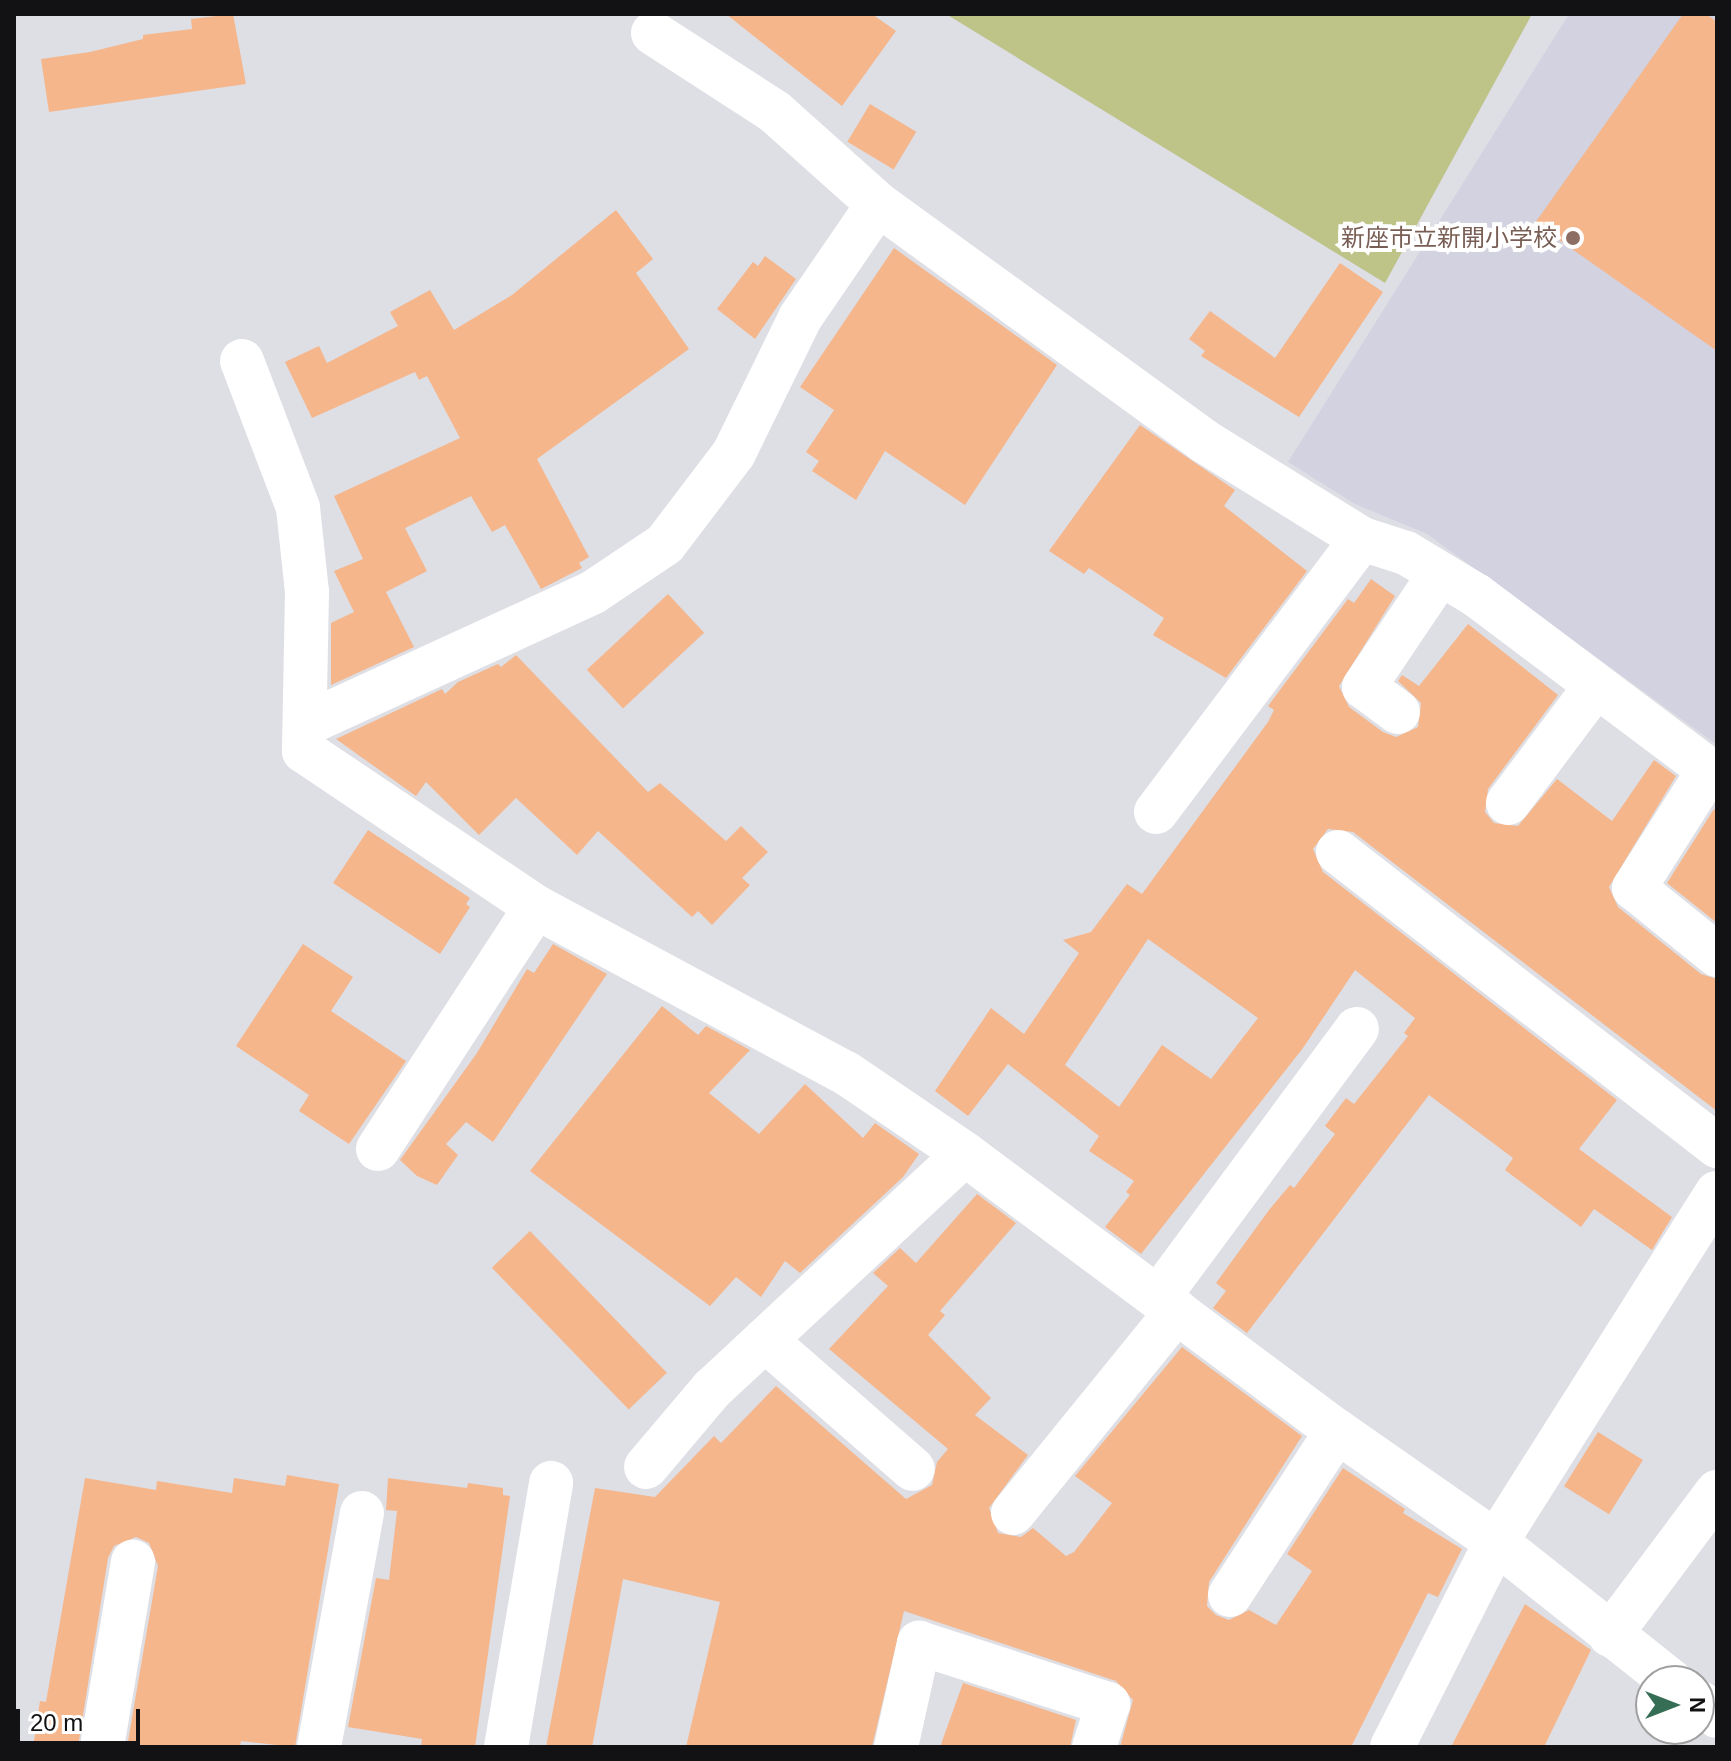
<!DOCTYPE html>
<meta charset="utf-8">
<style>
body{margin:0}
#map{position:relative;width:1731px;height:1761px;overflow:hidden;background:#dedee5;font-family:Arial,"Noto Sans JP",sans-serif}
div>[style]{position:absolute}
.built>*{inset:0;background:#d3d2e0}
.green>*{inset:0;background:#bec387}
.building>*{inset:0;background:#f5b68b;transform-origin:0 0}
.minor>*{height:44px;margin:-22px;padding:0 22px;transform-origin:22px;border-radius:22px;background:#fff}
.dots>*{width:22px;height:22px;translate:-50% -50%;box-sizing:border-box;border:4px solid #fff;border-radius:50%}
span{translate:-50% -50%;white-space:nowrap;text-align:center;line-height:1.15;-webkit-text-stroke:8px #fff;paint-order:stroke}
.education-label{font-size:24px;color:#785e54}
.right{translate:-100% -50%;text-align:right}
.frame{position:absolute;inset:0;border:16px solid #121214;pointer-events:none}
.north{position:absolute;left:1635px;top:1665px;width:80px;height:80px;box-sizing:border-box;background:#fff;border:2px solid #a0a0a1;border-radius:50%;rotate:90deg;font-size:22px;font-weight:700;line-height:32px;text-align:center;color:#121214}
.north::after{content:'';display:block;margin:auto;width:28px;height:36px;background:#366d55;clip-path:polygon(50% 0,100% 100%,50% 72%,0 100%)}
.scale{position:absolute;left:16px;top:1709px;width:124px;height:36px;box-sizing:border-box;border:4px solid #121214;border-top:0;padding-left:10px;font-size:24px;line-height:28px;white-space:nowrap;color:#121214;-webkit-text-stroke:6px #fff;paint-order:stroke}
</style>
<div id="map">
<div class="built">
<div style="clip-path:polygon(1569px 14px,1717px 14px,1717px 745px,1427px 534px,1355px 504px,1288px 462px)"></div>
</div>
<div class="green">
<div style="clip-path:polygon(946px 14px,1532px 14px,1385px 283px)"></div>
</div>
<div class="building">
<div style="clip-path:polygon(233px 14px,246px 84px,49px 112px,41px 59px,90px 52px,143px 39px,143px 35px,192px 29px,191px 19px)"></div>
<div style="clip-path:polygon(726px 14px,872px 14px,896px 31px,842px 106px)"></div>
<div style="clip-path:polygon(1683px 14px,1706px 14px,1717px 22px,1717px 351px,1535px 223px)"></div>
<div style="left:870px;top:104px;width:54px;height:44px;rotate:31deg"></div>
<div style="clip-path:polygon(616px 210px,653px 259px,636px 273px,689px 349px,537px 459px,589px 557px,579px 563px,582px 568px,541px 589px,505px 525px,492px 532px,471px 496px,405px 528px,427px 571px,386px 592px,414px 647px,331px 685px,331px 623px,354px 612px,334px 571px,363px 559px,334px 496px,460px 438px,427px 376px,419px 380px,415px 372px,312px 418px,285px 362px,319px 346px,327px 363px,398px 326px,390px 312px,430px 290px,454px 330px,512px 295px)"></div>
<div style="clip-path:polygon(894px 248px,1057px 365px,965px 505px,885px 451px,856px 500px,812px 471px,819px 461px,806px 452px,834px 410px,800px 387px)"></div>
<div style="clip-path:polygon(765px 256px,796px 279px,755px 339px,717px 309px,753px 262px,758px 266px)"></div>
<div style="clip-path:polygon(1340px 263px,1383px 292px,1299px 417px,1201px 356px,1205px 351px,1189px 339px,1210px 311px,1275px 358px)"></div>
<div style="clip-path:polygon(1140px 425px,1235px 490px,1224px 506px,1307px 571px,1226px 678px,1153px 635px,1164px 618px,1089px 568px,1084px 574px,1049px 551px)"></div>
<div style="clip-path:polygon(evenodd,1371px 579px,1395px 596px,1339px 686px,1349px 707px,1383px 732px,1396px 737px,1418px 727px,1421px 703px,1398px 681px,1402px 675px,1419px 686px,1468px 624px,1558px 695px,1488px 789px,1485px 812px,1494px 823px,1518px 826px,1557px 779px,1612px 821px,1654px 760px,1676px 776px,1609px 887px,1618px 907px,1701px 974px,1717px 979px,1717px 1111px,1353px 832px,1328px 829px,1313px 849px,1323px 872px,1617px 1100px,1579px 1149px,1672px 1217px,1652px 1250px,1594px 1209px,1581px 1227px,1505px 1170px,1513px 1158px,1429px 1095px,1247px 1333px,1213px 1308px,1226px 1291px,1216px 1283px,1269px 1210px,1290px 1185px,1294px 1188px,1335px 1134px,1325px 1126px,1346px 1098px,1354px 1104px,1408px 1036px,1404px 1033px,1415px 1018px,1355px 970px,1303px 1048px,1141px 1254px,1105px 1227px,1130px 1195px,1126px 1192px,1134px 1181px,1089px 1151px,1099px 1136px,1008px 1064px,968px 1116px,935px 1091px,991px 1008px,1024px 1034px,1079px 953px,1063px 940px,1091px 932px,1127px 884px,1142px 894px,1268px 722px,1274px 710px,1268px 706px,1348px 599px,1354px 603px,1371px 579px,1148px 939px,1258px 1018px,1211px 1079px,1162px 1045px,1119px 1107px,1065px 1065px,1148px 939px)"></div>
<div style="left:668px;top:594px;width:53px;height:111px;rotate:47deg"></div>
<div style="clip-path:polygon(516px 655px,648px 792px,660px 783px,726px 841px,741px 826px,768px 852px,742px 878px,750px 885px,712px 925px,698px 911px,692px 917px,598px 831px,577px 855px,516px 798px,479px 835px,426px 782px,416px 796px,336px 739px,442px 689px,445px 694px,458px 682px,498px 664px,501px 667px)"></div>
<div style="clip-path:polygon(1714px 809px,1717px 811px,1717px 923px,1667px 883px)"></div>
<div style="clip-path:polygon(368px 830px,470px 898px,466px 904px,470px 907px,440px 954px,333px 883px)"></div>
<div style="clip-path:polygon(303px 944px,353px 977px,331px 1011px,406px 1061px,349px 1144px,299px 1111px,309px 1095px,236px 1046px)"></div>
<div style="clip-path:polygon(553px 944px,607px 974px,493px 1142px,466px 1122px,446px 1144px,458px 1155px,437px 1185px,417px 1176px,400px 1160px,477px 1053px,527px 969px,534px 973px)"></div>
<div style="clip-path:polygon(662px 1006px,698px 1035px,706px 1026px,750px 1050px,709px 1093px,759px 1134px,805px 1084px,863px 1138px,875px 1123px,919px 1154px,903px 1177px,800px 1273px,785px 1261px,761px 1297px,736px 1277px,710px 1306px,530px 1171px)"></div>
<div style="clip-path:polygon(977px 1194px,1016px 1223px,940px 1311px,945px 1315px,928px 1335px,991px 1398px,975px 1415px,1028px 1455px,989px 1508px,998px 1533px,1021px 1537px,1033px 1528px,1066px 1556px,1074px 1552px,1112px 1503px,1075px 1476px,1182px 1347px,1302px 1436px,1209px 1582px,1207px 1606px,1216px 1615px,1229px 1620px,1249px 1610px,1276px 1625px,1312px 1571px,1287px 1554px,1343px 1468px,1405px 1509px,1403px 1513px,1462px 1549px,1438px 1597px,1428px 1593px,1351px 1747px,1120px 1747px,1133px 1700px,1116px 1681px,904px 1611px,872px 1747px,686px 1747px,720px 1602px,623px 1579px,592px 1747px,546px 1747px,595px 1488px,655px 1497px,714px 1436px,721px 1443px,776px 1386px,906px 1499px,932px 1485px,937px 1462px,948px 1449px,829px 1349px,888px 1286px,873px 1273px,900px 1248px,916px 1263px)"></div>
<div style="left:530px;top:1231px;width:197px;height:53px;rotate:46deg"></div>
<div style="left:1598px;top:1432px;width:53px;height:64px;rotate:32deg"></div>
<div style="clip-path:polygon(287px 1475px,339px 1484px,295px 1747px,241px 1741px,240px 1747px,127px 1747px,158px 1566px,149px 1543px,136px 1537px,114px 1546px,108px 1558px,78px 1747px,33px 1747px,40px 1701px,46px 1702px,85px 1478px,156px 1490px,157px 1481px,232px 1493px,234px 1478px,285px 1486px)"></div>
<div style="clip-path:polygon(388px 1478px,467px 1488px,468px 1483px,503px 1488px,503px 1495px,510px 1496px,475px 1747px,421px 1747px,422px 1739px,348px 1727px,376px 1578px,389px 1580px,397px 1511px,386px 1510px)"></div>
<div style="clip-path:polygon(1525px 1604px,1591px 1650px,1544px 1747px,1451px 1747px)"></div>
<div style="clip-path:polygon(963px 1683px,1076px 1720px,1070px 1747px,940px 1747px)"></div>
</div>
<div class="minor">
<div style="left:653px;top:33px;width:145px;rotate:32.9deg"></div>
<div style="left:775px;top:112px;width:138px;rotate:41.8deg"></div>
<div style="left:878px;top:204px;width:403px;rotate:36deg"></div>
<div style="left:1204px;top:441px;width:186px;rotate:31.8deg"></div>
<div style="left:1362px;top:539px;width:46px;rotate:17.7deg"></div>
<div style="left:1406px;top:553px;width:82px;rotate:31deg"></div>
<div style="left:1476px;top:595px;width:301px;rotate:36.9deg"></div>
<div style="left:242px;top:361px;width:157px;rotate:69.1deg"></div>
<div style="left:298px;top:508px;width:84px;rotate:83.9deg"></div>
<div style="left:307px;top:592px;width:159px;rotate:91.1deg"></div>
<div style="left:304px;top:751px;width:280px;rotate:33.9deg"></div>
<div style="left:536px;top:907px;width:352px;rotate:28.2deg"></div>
<div style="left:846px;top:1073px;width:144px;rotate:34.2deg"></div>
<div style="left:965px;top:1154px;width:464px;rotate:36.7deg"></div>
<div style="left:1337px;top:1431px;width:194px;rotate:34.9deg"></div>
<div style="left:1496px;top:1542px;width:223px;rotate:38.5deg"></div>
<div style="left:1398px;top:712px;width:42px;rotate:-143.7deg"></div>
<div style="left:1364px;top:687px;width:136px;rotate:-56.1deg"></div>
<div style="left:308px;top:723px;width:312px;rotate:-24.6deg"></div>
<div style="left:592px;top:593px;width:88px;rotate:-33.9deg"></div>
<div style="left:665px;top:544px;width:114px;rotate:-52.8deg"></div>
<div style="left:734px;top:453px;width:150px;rotate:-63.9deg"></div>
<div style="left:800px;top:318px;width:138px;rotate:-55.6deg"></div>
<div style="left:1709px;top:770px;width:140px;rotate:122.4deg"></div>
<div style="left:1634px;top:888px;width:107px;rotate:38.9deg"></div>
<div style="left:1508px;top:803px;width:145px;rotate:-53.1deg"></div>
<div style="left:1156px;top:812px;width:342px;rotate:-53deg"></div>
<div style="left:1338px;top:852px;width:480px;rotate:37.8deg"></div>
<div style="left:378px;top:1149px;width:289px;rotate:-56.9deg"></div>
<div style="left:1160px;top:1295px;width:331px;rotate:-53.5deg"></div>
<div style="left:765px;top:1340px;width:196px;rotate:41.1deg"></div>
<div style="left:646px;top:1467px;width:102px;rotate:-49.8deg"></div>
<div style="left:712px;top:1389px;width:345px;rotate:-42.9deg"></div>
<div style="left:1013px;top:1513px;width:260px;rotate:-50.9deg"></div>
<div style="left:1230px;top:1595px;width:196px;rotate:-56.9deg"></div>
<div style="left:1610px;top:1635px;width:179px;rotate:-53.2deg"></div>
<div style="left:1699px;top:1702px;width:23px;rotate:38deg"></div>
<div style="left:102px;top:1747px;width:188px;rotate:-80.5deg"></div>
<div style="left:319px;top:1747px;width:238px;rotate:-79.6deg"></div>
<div style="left:506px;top:1747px;width:268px;rotate:-80.3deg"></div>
<div style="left:896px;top:1747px;width:107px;rotate:-77.5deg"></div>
<div style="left:919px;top:1643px;width:199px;rotate:17.9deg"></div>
<div style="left:1108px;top:1704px;width:45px;rotate:108deg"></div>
<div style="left:1392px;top:1747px;width:230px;rotate:-63.1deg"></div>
<div style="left:1496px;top:1542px;width:413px;rotate:-57.7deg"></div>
</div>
<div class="dots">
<div style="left:1573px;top:238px;background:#8d6e63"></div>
</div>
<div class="education-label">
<span class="right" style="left:1557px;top:238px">新座市立新開小学校</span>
</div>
<div class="frame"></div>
<div class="north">N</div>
<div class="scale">20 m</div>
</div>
